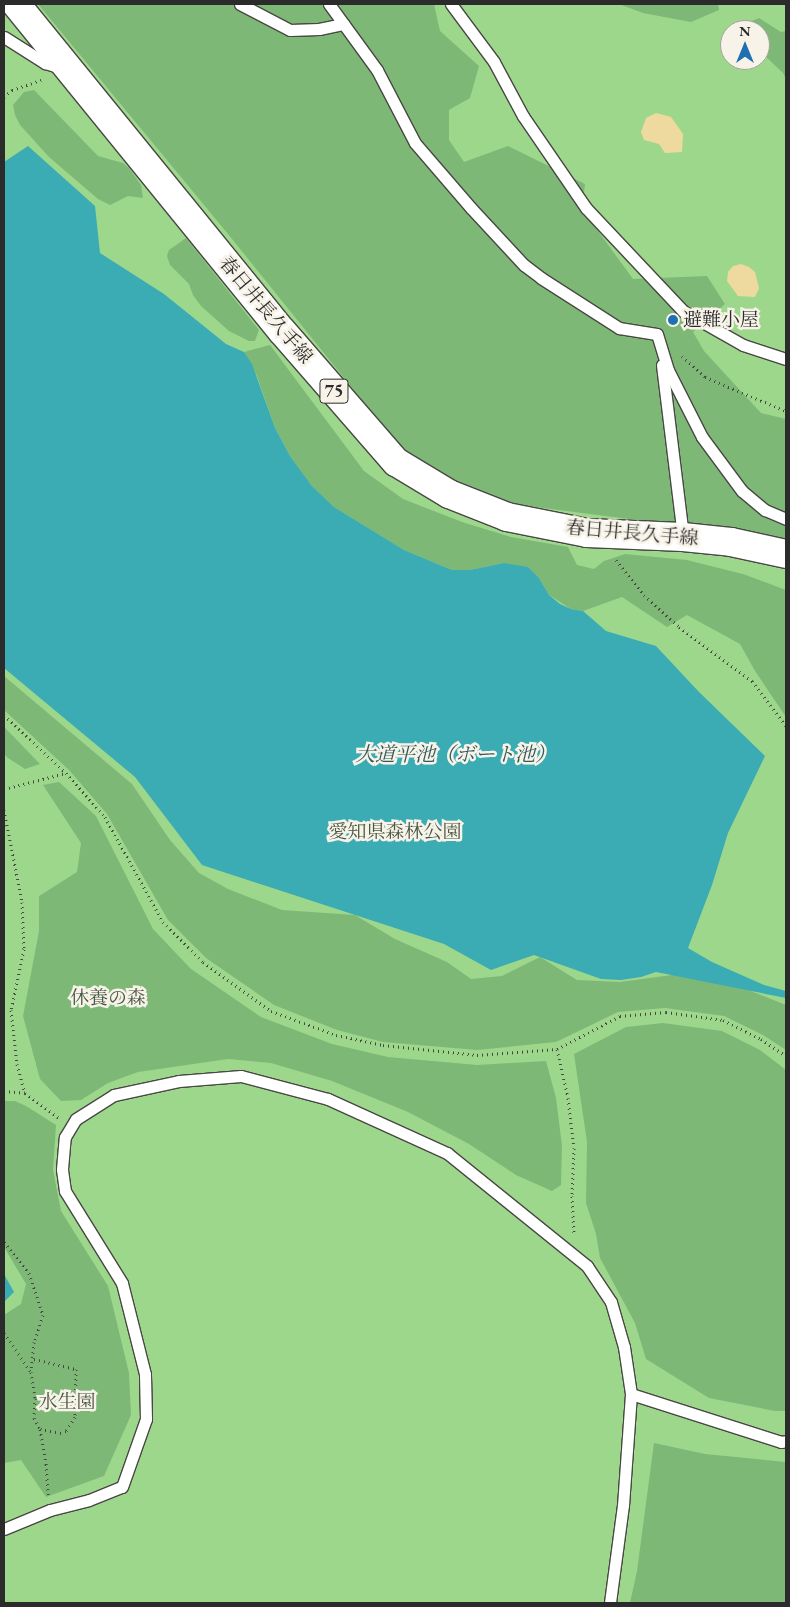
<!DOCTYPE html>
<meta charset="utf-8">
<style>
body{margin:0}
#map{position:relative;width:790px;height:1607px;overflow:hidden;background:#f5e5d0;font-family:"EB Garamond","Noto Serif JP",serif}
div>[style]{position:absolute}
.green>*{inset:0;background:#9dd78b}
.forest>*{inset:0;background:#7eb877}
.sand>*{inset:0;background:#eeda9e}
.water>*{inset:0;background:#3bacb4}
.path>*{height:3px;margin-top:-1.5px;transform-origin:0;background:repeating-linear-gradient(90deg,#494744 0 1px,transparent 0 5px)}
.roads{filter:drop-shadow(1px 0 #494744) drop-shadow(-1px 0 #494744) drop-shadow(0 1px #494744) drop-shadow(0 -1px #494744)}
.service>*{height:11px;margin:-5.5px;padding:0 5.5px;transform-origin:5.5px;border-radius:5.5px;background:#fff}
.primary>*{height:28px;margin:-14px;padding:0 14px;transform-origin:14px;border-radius:14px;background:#fff}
.dots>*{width:14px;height:14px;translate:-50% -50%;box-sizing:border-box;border:2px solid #f7f3e8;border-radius:50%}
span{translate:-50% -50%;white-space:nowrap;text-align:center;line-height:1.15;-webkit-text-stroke:5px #f7f3e8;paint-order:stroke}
.shield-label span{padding:1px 4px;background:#f7f3e8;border:1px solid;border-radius:4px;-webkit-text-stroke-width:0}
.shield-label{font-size:18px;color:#2b2b2b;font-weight:700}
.street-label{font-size:19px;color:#2b2b2b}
.poi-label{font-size:19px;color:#2b2b2b}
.left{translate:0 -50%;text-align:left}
.park-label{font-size:19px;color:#485643}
.water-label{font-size:20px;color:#31585b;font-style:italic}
.frame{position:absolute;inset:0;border:5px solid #2b2b2b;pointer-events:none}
.north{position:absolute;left:720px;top:20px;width:50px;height:50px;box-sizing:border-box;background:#f7f3e8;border:1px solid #a5a39c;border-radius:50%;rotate:0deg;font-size:14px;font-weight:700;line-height:20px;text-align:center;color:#2b2b2b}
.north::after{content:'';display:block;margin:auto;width:18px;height:22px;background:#1f6fb2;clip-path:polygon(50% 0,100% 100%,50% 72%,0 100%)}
</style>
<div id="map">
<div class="green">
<div style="clip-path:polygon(evenodd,4px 4px,786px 4px,786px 1603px,4px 1603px,4px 4px,730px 30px,760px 30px,760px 60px,730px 60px,730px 30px)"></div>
</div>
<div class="forest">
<div style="clip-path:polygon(38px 4px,434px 4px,440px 31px,479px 66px,470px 98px,449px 110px,449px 140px,464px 162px,508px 146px,585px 184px,582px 209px,633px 279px,707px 276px,725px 304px,693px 332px,704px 351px,761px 413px,786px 419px,786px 539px,543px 508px,504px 502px,473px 490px,406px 455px,228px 234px)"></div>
<div style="clip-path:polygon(619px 4px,718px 4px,719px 10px,691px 22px,643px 13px)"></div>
<div style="clip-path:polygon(759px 18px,781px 32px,786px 31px,786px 79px,783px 73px,760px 51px,760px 30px,745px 30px,747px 23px)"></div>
<div style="clip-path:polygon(34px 90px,98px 156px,123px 163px,129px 168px,141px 185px,143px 198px,128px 196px,110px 205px,98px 199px,49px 157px,20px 125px,15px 115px,13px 105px,24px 92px)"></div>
<div style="clip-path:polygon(186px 238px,259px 330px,255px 341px,249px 341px,229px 331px,201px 306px,193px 295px,189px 284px,170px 265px,167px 256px,169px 250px)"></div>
<div style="clip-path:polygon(270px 345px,364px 471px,403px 499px,462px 522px,511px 537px,568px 547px,577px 565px,594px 569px,604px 561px,625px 554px,687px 560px,743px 574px,786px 590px,786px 717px,755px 671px,740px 644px,687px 615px,667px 627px,622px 597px,583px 611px,571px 609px,549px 595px,539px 578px,504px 563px,470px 570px,452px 570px,404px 550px,334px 507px,312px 486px,290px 456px,275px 428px,257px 376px,244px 352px)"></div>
<div style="clip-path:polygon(4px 676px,132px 784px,170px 840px,199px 873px,228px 889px,282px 910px,355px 915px,395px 939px,447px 962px,471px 979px,502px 976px,540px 957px,577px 980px,620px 982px,679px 974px,718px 978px,786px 1005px,786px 1050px,763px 1035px,724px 1016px,665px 1008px,618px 1012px,556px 1042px,477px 1050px,383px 1042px,337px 1030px,274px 1005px,206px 958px,168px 920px,107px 814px,69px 770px,4px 710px)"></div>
<div style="clip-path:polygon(4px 727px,12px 735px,40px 764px,25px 769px,8px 758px,4px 754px)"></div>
<div style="clip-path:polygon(59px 782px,96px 816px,153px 929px,191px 969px,261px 1017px,332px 1044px,388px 1057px,477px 1065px,546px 1061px,556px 1098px,562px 1146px,561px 1185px,552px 1191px,516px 1175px,469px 1144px,408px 1112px,332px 1081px,271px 1063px,228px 1059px,138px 1072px,108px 1083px,81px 1100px,61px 1101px,40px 1079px,23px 1016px,39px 931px,39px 896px,77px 872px,81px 843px,43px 785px)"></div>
<div style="clip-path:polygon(663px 1023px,722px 1031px,760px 1050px,786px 1070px,786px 1411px,775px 1411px,709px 1398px,646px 1359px,635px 1323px,600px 1258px,596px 1234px,586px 1203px,587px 1142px,574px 1054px,626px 1027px)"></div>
<div style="clip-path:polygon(4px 1101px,15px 1101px,26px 1106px,56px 1125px,53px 1170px,61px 1211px,108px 1286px,129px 1373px,131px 1415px,104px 1476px,46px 1497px,21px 1460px,4px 1463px,4px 1315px,21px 1304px,26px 1284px,4px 1247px)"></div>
<div style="clip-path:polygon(654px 1443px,705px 1454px,786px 1462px,786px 1603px,630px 1603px,637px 1571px)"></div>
</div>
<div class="sand">
<div style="clip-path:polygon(656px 113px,671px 117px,683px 134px,682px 152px,665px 153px,659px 144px,644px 140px,641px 132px,646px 118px)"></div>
<div style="clip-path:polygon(741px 264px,749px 267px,755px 272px,759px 288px,755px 297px,738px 296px,727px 281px,728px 272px,733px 266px)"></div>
</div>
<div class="water">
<div style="clip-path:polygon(28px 146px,95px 206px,100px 253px,164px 294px,226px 344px,244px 352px,252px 364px,275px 428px,290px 456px,312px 486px,334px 507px,404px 550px,452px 570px,470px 570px,504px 563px,528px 567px,539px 578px,549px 595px,560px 604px,571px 609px,583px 611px,606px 631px,656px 646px,699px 692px,765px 756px,728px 833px,712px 885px,688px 948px,712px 962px,764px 985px,786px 991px,786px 998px,656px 972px,641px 977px,621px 980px,601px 979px,534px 955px,491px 970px,444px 944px,202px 865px,135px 777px,4px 668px,4px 162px)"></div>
<div style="clip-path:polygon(4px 1274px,14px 1292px,4px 1302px)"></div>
</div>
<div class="path">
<div style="left:4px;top:97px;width:11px;rotate:-41deg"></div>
<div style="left:12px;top:90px;width:31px;rotate:-19deg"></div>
<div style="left:682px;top:356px;width:31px;rotate:42deg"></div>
<div style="left:705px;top:377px;width:88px;rotate:22.8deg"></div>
<div style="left:616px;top:560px;width:45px;rotate:51.3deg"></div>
<div style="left:644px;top:595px;width:47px;rotate:42.4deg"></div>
<div style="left:679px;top:627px;width:91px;rotate:36.5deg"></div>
<div style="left:752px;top:681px;width:56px;rotate:52.9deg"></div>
<div style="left:4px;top:715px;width:85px;rotate:43.1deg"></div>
<div style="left:66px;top:773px;width:59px;rotate:48.4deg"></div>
<div style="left:105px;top:817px;width:120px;rotate:61.1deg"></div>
<div style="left:163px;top:922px;width:57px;rotate:45deg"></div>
<div style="left:203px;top:962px;width:84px;rotate:35.8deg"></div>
<div style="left:271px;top:1011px;width:69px;rotate:20.3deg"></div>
<div style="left:336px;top:1035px;width:48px;rotate:12deg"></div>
<div style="left:383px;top:1045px;width:95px;rotate:6.1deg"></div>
<div style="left:477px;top:1055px;width:80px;rotate:-4.3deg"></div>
<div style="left:557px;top:1049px;width:71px;rotate:-27.6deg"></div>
<div style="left:620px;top:1016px;width:46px;rotate:-5deg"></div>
<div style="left:666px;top:1012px;width:58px;rotate:8deg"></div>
<div style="left:723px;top:1020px;width:42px;rotate:26.6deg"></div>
<div style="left:761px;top:1039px;width:30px;rotate:34deg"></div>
<div style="left:4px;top:789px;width:64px;rotate:-14.5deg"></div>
<div style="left:4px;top:810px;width:94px;rotate:78.9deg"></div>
<div style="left:22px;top:902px;width:47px;rotate:87.6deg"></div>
<div style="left:24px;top:949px;width:62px;rotate:102deg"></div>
<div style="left:11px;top:1010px;width:54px;rotate:83.7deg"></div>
<div style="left:17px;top:1064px;width:30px;rotate:75deg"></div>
<div style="left:557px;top:1049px;width:50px;rotate:77.3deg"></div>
<div style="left:568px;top:1098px;width:50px;rotate:83.2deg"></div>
<div style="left:574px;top:1148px;width:48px;rotate:92.4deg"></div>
<div style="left:572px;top:1196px;width:38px;rotate:87deg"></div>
<div style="left:4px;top:1091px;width:21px;rotate:5deg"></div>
<div style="left:25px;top:1093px;width:42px;rotate:36.3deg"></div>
<div style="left:4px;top:1242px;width:40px;rotate:51deg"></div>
<div style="left:29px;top:1273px;width:44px;rotate:71.6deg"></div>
<div style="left:43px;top:1315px;width:28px;rotate:108deg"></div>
<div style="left:34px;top:1342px;width:29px;rotate:96deg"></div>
<div style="left:4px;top:1333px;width:47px;rotate:55.3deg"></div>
<div style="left:31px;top:1372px;width:26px;rotate:81deg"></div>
<div style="left:35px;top:1398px;width:20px;rotate:93deg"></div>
<div style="left:34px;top:1418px;width:13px;rotate:61deg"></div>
<div style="left:40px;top:1429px;width:36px;rotate:80deg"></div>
<div style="left:46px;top:1464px;width:31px;rotate:86deg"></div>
<div style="left:34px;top:1359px;width:43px;rotate:13.4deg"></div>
<div style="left:76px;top:1369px;width:48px;rotate:91.2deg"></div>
<div style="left:75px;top:1417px;width:17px;rotate:123deg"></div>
<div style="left:66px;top:1431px;width:5px;rotate:158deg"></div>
<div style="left:61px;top:1433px;width:21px;rotate:-169deg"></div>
</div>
<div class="roads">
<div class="service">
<div style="left:240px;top:4px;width:56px;rotate:27.5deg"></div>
<div style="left:290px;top:30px;width:29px;rotate:-2deg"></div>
<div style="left:319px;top:29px;width:25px;rotate:-12deg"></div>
<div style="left:329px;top:4px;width:82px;rotate:54deg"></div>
<div style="left:377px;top:70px;width:82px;rotate:62.5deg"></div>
<div style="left:415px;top:143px;width:86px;rotate:49.3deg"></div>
<div style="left:471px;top:208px;width:78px;rotate:47.1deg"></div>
<div style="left:524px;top:265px;width:21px;rotate:37deg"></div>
<div style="left:541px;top:278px;width:93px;rotate:32.7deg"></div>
<div style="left:619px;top:328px;width:38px;rotate:9deg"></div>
<div style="left:451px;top:4px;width:72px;rotate:53.4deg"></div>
<div style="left:494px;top:62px;width:61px;rotate:61.8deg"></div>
<div style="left:523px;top:116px;width:112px;rotate:55.6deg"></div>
<div style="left:586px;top:208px;width:141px;rotate:46.7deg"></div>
<div style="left:683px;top:311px;width:69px;rotate:29.5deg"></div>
<div style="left:743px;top:345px;width:45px;rotate:18deg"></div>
<div style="left:4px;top:37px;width:49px;rotate:32.4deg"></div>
<div style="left:45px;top:63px;width:17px;rotate:17deg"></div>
<div style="left:657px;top:334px;width:38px;rotate:73deg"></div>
<div style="left:668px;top:370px;width:75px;rotate:63.1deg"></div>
<div style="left:702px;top:437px;width:67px;rotate:53.5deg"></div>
<div style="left:742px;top:491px;width:30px;rotate:40deg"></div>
<div style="left:765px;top:510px;width:23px;rotate:23deg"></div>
<div style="left:662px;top:365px;width:173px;rotate:83deg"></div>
<div style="left:631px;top:1394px;width:157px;rotate:17.7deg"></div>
<div style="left:781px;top:1442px;width:5px;rotate:-11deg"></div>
<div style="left:4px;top:1529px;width:50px;rotate:-22.4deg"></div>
<div style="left:50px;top:1510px;width:40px;rotate:-14.4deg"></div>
<div style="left:89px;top:1500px;width:35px;rotate:-22deg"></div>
<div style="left:122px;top:1487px;width:72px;rotate:-70.6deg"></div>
<div style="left:146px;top:1419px;width:45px;rotate:-91.3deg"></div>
<div style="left:145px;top:1374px;width:94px;rotate:-104.2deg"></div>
<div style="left:122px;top:1283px;width:108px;rotate:-121.8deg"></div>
<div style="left:65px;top:1191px;width:22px;rotate:-98deg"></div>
<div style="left:62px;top:1169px;width:32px;rotate:-85deg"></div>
<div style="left:65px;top:1137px;width:21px;rotate:-59deg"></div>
<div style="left:76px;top:1119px;width:45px;rotate:-32.3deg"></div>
<div style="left:114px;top:1095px;width:66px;rotate:-12.2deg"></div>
<div style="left:179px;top:1081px;width:62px;rotate:-4.6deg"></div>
<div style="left:241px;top:1076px;width:90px;rotate:14.8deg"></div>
<div style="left:328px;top:1099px;width:131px;rotate:24.4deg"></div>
<div style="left:447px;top:1153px;width:180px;rotate:38.9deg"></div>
<div style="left:587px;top:1266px;width:43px;rotate:56.3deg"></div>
<div style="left:611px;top:1302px;width:47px;rotate:73.9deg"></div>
<div style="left:624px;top:1347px;width:48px;rotate:81.5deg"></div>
<div style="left:631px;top:1394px;width:111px;rotate:94.1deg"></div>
<div style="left:623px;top:1505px;width:99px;rotate:97.6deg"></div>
</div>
<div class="primary">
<div style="left:16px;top:4px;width:422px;rotate:50.9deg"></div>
<div style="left:282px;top:331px;width:174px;rotate:49deg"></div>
<div style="left:396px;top:462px;width:62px;rotate:31.1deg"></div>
<div style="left:449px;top:494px;width:62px;rotate:21.6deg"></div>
<div style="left:507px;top:517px;width:82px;rotate:11.3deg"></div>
<div style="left:587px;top:533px;width:96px;rotate:2.4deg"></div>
<div style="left:683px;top:537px;width:48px;rotate:5.9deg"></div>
<div style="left:731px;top:542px;width:56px;rotate:12.3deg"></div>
</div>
</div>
<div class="dots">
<div style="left:673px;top:320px;background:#1f6fb2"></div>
</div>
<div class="shield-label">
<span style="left:334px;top:391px">75</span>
</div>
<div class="street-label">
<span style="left:266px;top:310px;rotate:50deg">春日井長久手線</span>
<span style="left:632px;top:533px;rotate:5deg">春日井長久手線</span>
</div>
<div class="poi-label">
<span class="left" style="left:683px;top:320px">避難小屋</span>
</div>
<div class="park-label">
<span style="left:395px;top:832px">愛知県森林公園</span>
<span style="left:108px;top:998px">休養の森</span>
<span style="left:67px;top:1402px">水生園</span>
</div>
<div class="water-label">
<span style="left:455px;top:754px">大道平池（ボート池）</span>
</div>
<div class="frame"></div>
<div class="north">N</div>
</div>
